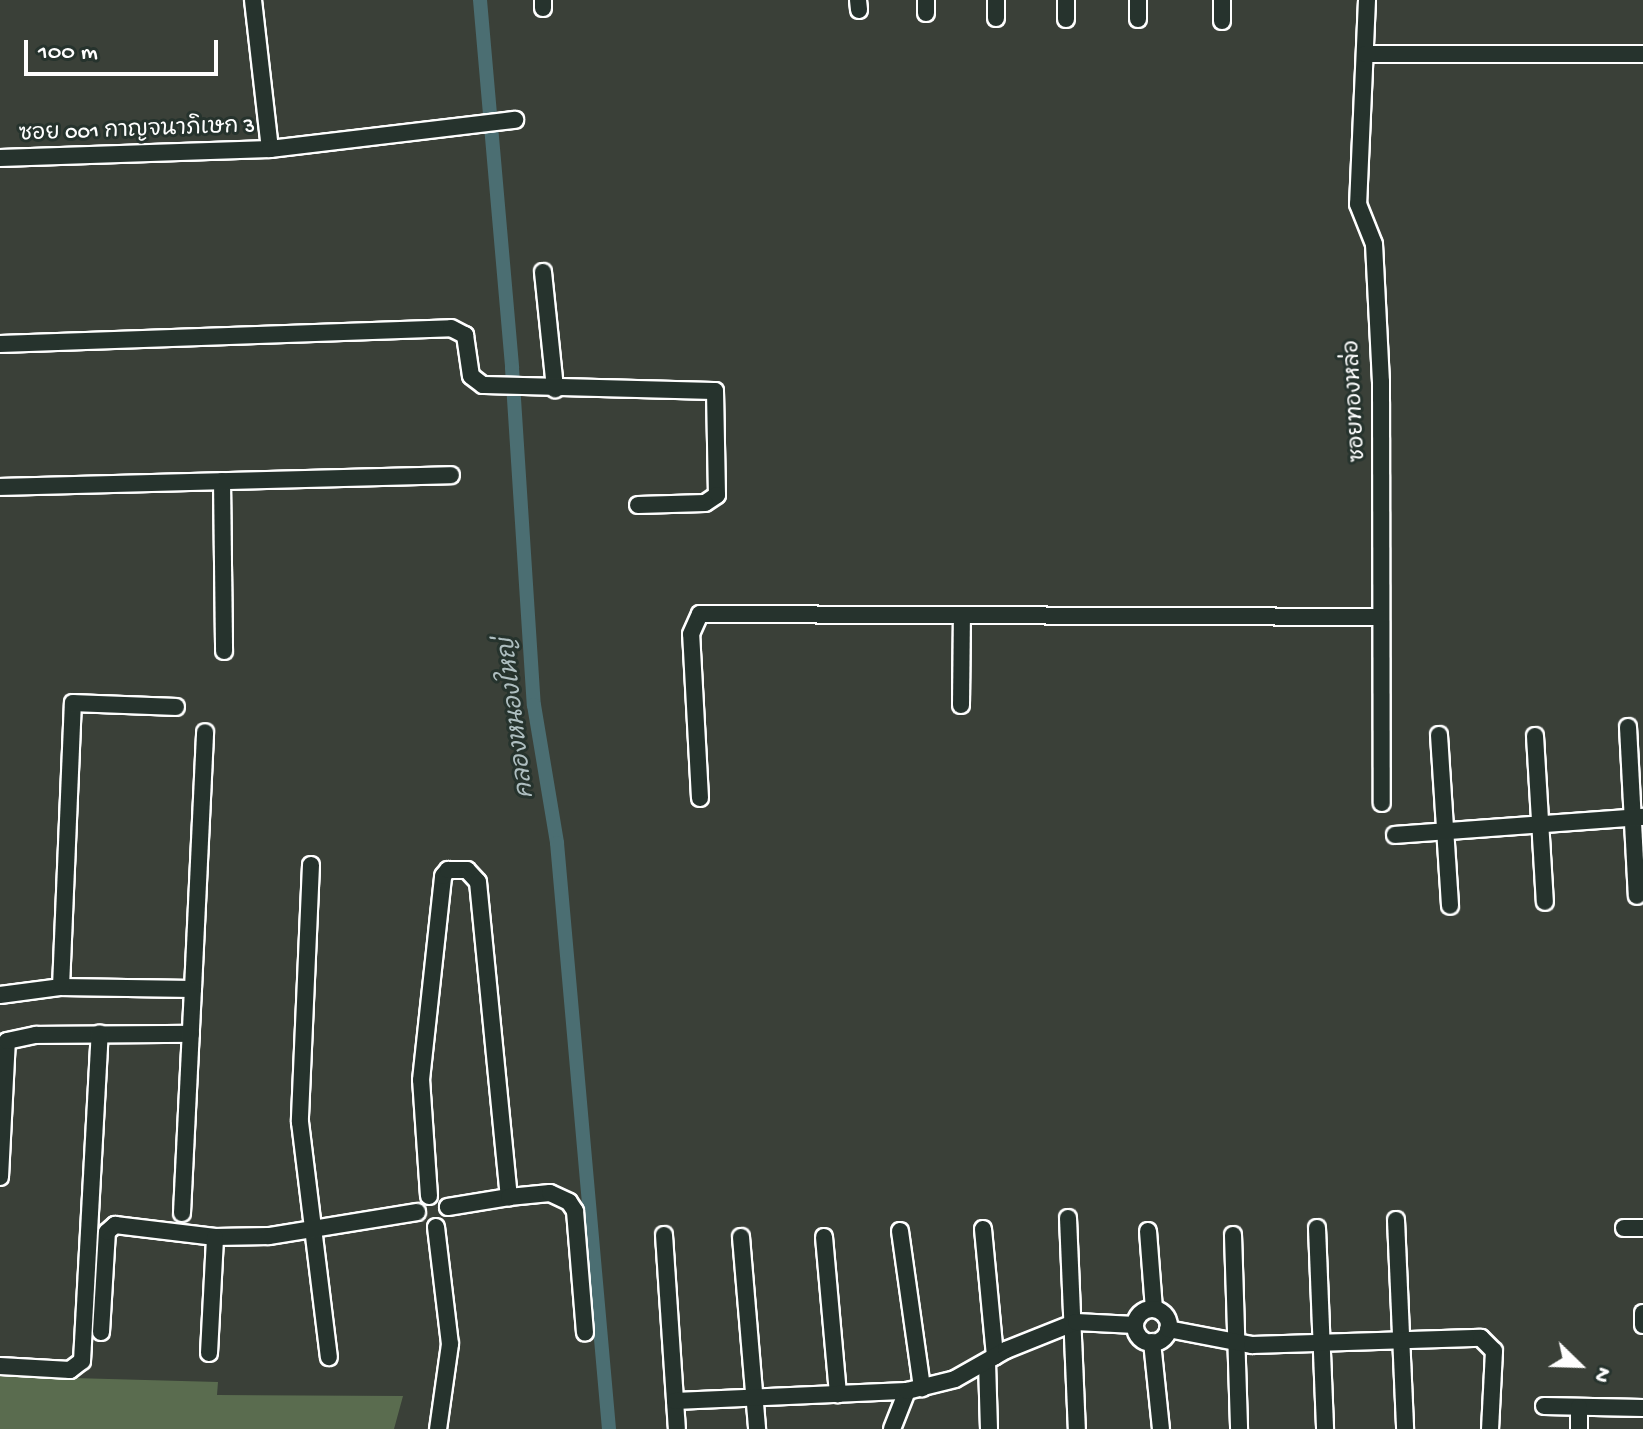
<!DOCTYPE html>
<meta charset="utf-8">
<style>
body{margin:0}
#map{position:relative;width:1643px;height:1429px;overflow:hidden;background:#3a4038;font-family:"Gochi Hand","Playpen Sans Thai",sans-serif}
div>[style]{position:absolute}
.green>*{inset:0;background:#5a6c4f}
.canal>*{height:14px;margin:-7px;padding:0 7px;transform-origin:7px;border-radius:7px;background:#4b6e72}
.roads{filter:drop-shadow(2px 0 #fff) drop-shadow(-2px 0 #fff) drop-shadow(0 2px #fff) drop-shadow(0 -2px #fff)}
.minor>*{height:16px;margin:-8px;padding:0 8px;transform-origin:8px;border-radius:8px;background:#26332d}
.minor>.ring{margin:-8px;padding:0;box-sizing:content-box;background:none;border:16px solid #26332d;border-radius:50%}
span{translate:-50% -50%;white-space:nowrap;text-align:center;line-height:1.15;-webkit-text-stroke:6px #26332d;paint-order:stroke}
.street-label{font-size:22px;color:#fff}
.water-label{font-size:24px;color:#aebec0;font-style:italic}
.north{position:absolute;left:1539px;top:1325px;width:80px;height:80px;-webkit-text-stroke:6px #26332d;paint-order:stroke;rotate:113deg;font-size:22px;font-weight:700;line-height:32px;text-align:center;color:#fff}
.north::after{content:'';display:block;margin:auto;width:28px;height:36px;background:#fff;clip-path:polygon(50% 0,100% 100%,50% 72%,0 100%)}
.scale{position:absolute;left:24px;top:40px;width:194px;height:36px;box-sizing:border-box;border:4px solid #fff;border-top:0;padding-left:10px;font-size:24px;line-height:28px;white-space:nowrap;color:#fff;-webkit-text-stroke:6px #26332d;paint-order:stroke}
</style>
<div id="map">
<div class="green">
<div style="clip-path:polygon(0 1376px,218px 1382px,217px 1395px,403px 1396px,394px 1429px,0 1429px)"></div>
</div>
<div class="canal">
<div style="left:480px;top:0;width:369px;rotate:85deg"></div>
<div style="left:512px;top:368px;width:338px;rotate:86.3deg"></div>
<div style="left:534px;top:705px;width:140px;rotate:80.5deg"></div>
<div style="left:557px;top:843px;width:588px;rotate:84.93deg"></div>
</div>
<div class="roads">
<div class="minor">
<div style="left:253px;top:0;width:150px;rotate:83.5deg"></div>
<div style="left:543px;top:0;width:8px;rotate:90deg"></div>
<div style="left:858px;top:0;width:10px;rotate:84deg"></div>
<div style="left:926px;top:0;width:13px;rotate:90deg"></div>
<div style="left:996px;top:0;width:18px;rotate:90deg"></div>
<div style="left:1066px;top:0;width:19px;rotate:90deg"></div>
<div style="left:1138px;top:0;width:19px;rotate:90deg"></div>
<div style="left:1222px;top:0;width:21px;rotate:90deg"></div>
<div style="left:1367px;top:0;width:204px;rotate:92.5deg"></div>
<div style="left:1358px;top:204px;width:43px;rotate:68.2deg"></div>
<div style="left:1374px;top:244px;width:138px;rotate:87.1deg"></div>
<div style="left:1381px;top:382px;width:421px;rotate:89.9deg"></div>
<div style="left:1365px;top:54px;width:278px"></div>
<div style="left:0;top:158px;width:270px;rotate:-1.9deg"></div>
<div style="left:270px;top:149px;width:247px;rotate:-6.8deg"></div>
<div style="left:543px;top:272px;width:118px;rotate:84.1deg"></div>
<div style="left:0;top:344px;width:451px;rotate:-2deg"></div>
<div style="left:451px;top:328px;width:16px;rotate:27deg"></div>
<div style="left:465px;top:335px;width:41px;rotate:81.7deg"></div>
<div style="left:471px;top:376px;width:15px;rotate:37deg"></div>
<div style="left:483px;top:385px;width:232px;rotate:1.5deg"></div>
<div style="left:715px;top:391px;width:104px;rotate:88.9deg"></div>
<div style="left:717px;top:495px;width:14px;rotate:146deg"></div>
<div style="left:705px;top:503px;width:67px;rotate:178.3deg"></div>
<div style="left:222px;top:481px;width:170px;rotate:89.3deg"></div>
<div style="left:0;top:487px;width:451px;rotate:-1.5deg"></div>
<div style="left:961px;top:705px;width:90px;rotate:-89.4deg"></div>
<div style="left:1628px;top:727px;width:169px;rotate:87deg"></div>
<div style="left:1439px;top:735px;width:171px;rotate:86.3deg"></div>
<div style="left:1535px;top:736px;width:166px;rotate:86.6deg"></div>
<div style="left:700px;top:798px;width:164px;rotate:-93.1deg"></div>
<div style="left:691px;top:634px;width:22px;rotate:-66deg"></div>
<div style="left:700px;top:614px;width:678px;rotate:0.25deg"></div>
<div style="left:1395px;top:835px;width:249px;rotate:-4.2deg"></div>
<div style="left:311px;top:865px;width:257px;rotate:92.5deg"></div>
<div style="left:300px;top:1122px;width:237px;rotate:83deg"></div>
<div style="left:61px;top:987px;width:132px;rotate:0.9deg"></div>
<div style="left:193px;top:989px;width:257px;rotate:-87.3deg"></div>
<div style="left:0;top:995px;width:62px;rotate:-7.5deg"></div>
<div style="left:61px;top:987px;width:284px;rotate:-87.6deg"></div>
<div style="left:73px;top:703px;width:103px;rotate:2.2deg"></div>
<div style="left:0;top:1177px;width:136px;rotate:-87.1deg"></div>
<div style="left:7px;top:1041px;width:30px;rotate:-12deg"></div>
<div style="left:36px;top:1035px;width:155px;rotate:-0.4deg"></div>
<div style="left:429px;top:1196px;width:116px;rotate:-93.9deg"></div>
<div style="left:421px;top:1080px;width:205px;rotate:-83.8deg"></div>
<div style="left:443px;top:876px;width:8px;rotate:-50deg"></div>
<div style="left:448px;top:870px;width:19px"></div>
<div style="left:467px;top:870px;width:16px;rotate:47deg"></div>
<div style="left:478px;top:882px;width:317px;rotate:84.4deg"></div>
<div style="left:509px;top:1197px;width:62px;rotate:170.7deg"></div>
<div style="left:509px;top:1197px;width:41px;rotate:-5.6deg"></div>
<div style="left:550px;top:1193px;width:21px;rotate:25deg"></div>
<div style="left:569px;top:1202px;width:11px;rotate:56deg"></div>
<div style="left:575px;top:1211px;width:122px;rotate:85.3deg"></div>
<div style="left:182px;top:1213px;width:224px;rotate:-87.2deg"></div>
<div style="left:1068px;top:1218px;width:211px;rotate:87.6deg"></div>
<div style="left:1396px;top:1220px;width:209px;rotate:87.5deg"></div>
<div style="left:436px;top:1227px;width:118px;rotate:83.2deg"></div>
<div style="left:450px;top:1344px;width:86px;rotate:98deg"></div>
<div style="left:1317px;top:1228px;width:201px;rotate:87.7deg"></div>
<div style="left:1624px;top:1228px;width:19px"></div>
<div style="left:983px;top:1229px;width:128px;rotate:84.6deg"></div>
<div style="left:900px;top:1231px;width:159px;rotate:82deg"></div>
<div style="left:1148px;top:1231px;width:78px;rotate:85.6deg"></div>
<div style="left:664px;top:1235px;width:194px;rotate:86.2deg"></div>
<div style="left:1233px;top:1235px;width:194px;rotate:88.2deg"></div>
<div style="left:741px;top:1237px;width:193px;rotate:85.2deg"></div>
<div style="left:824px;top:1237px;width:158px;rotate:84.9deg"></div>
<div class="ring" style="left:1135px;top:1309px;width:18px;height:18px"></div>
<div style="left:1643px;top:1325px;width:12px;rotate:-90deg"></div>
<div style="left:1168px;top:1329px;width:86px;rotate:10.8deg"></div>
<div style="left:1252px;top:1345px;width:229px;rotate:-1.8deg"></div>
<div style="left:1481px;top:1338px;width:18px;rotate:45deg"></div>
<div style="left:1494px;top:1351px;width:78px;rotate:92.9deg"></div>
<div style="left:101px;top:1332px;width:100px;rotate:-86.6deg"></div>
<div style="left:107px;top:1232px;width:11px;rotate:-41deg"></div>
<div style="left:115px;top:1225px;width:101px;rotate:6.8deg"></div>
<div style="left:215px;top:1237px;width:54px;rotate:-1.1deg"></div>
<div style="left:269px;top:1236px;width:150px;rotate:-9.2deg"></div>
<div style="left:1152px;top:1342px;width:87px;rotate:84.1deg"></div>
<div style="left:209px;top:1353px;width:116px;rotate:-87deg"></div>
<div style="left:987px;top:1362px;width:67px;rotate:88.3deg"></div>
<div style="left:0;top:1366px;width:70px;rotate:3.3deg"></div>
<div style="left:70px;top:1370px;width:15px;rotate:-37deg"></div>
<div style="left:82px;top:1361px;width:328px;rotate:-86.9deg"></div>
<div style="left:675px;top:1401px;width:232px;rotate:-2.5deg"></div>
<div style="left:1544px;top:1406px;width:99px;rotate:1.2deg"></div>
<div style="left:1579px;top:1407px;width:22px;rotate:90deg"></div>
<div style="left:892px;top:1429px;width:41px;rotate:-68.5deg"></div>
<div style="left:907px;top:1391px;width:49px;rotate:-14deg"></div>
<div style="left:955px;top:1379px;width:59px;rotate:-29.6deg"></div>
<div style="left:1006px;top:1350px;width:75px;rotate:-21.8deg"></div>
<div style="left:1076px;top:1322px;width:59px;rotate:2.9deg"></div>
</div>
</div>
<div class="street-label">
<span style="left:137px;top:132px;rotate:-2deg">ซอย 001 กาญจนาภิเษก 3</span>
<span style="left:1357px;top:401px;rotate:-93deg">ซอยทองหล่อ</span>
</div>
<div class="water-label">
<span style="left:518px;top:718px;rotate:-97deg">คลองหนองใหญ่</span>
</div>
<div class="north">N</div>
<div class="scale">100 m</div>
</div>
